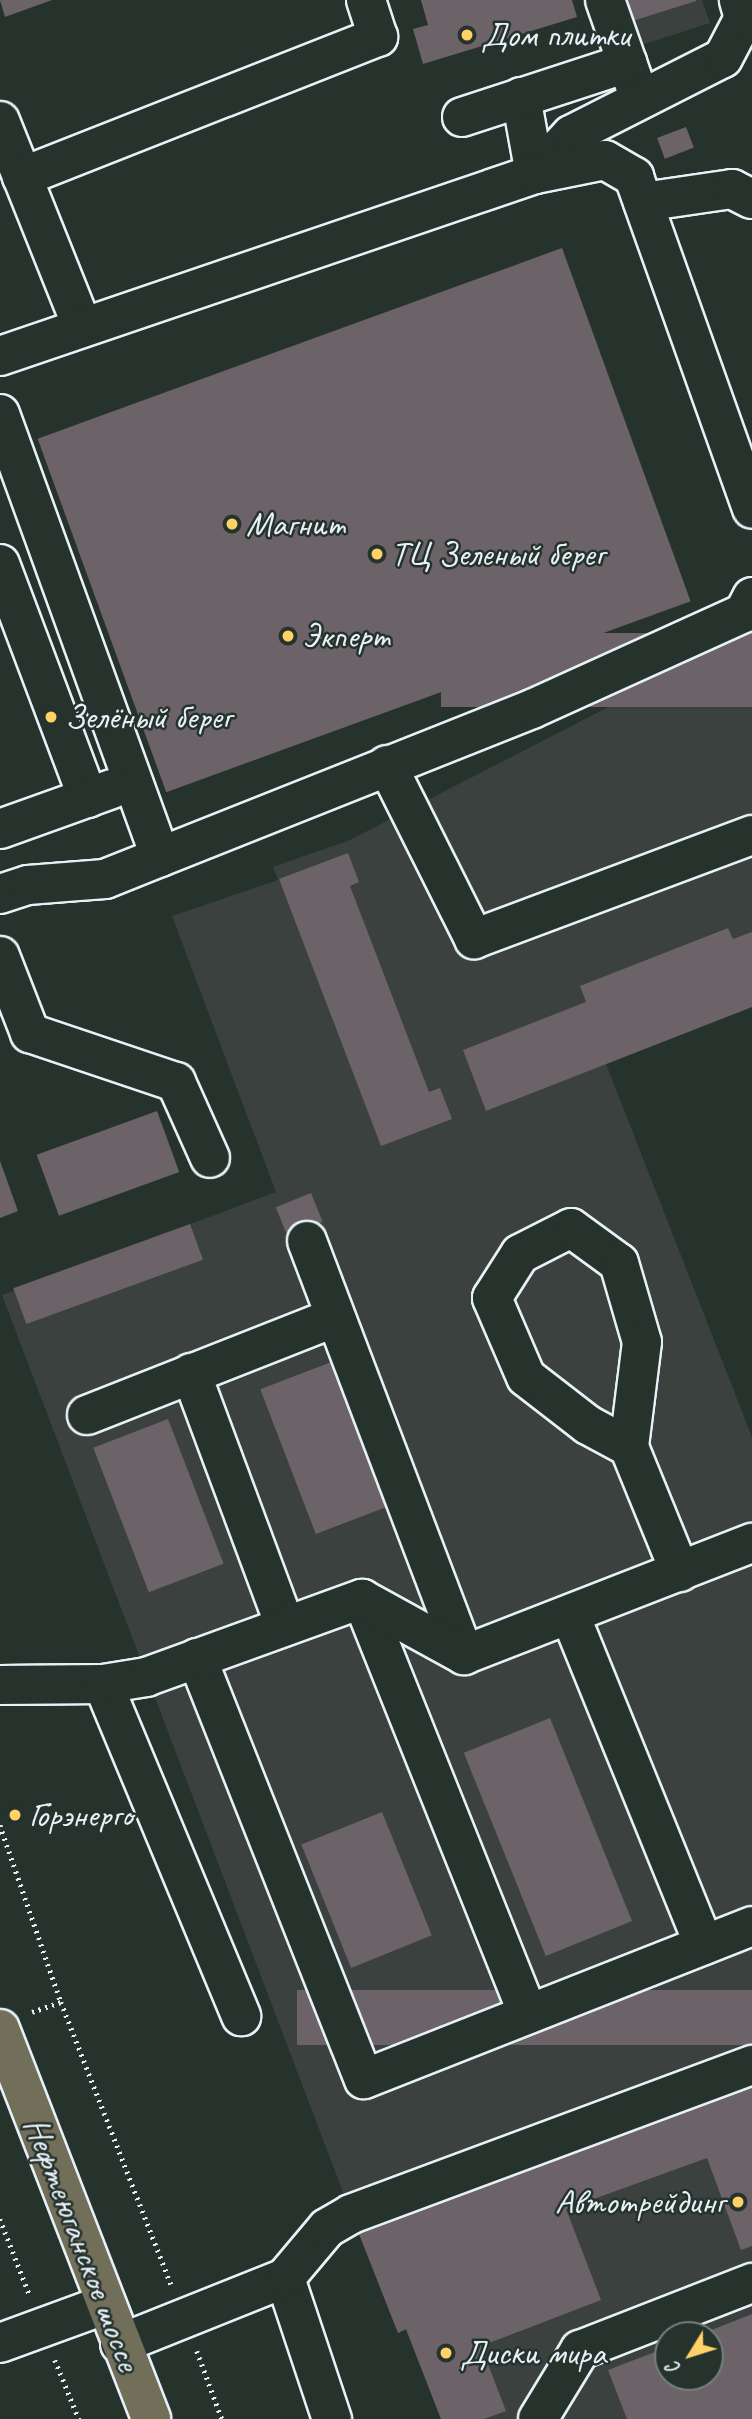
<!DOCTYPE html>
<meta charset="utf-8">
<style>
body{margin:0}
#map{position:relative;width:752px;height:2419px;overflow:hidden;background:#26332d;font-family:Caveat,sans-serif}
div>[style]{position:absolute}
.built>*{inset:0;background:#3b413f}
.building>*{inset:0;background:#6c6368;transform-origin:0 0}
.path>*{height:4.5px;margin-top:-2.25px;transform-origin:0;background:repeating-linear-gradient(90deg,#e8f1f8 0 2px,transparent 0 7px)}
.roads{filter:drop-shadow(2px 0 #e8f1f8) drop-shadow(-2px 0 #e8f1f8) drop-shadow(0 2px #e8f1f8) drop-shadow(0 -2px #e8f1f8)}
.minor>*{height:38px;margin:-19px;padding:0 19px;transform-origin:19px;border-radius:19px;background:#26332d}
.major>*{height:38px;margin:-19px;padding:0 19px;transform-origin:19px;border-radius:19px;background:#716e59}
.dots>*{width:19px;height:19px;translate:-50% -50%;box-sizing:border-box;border:4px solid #26332d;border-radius:50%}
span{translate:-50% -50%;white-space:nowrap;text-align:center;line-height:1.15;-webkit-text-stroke:5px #26332d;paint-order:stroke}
.poi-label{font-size:35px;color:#e8f1f8}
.left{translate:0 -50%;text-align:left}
.right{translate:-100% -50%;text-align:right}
.street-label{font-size:35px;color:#e8f1f8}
.north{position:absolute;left:654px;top:2321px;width:70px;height:70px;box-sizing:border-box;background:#26332d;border:2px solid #747f7e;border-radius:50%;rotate:232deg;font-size:19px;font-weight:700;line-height:28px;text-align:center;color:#e8f1f8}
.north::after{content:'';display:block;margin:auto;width:24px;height:32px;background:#ffd166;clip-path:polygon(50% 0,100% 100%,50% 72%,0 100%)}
</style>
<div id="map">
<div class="built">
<div style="clip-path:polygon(619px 0,702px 0,710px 23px,635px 47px)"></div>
<div style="clip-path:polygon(evenodd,752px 633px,752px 1007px,606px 1064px,752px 1437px,752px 2419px,441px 2419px,406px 2330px,398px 2333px,359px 2234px,2px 1295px,276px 1192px,172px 916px,278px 880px,273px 867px,350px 840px,752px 633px,668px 2335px,710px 2335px,710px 2377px,668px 2377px,668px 2335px)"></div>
</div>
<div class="building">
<div style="clip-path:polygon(0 0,52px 0,5px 17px)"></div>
<div style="clip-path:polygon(421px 0,572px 0,577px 17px,423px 64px,413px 29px,428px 25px)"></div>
<div style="clip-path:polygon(619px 0,696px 0,696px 1px,626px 23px)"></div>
<div style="left:686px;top:127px;width:22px;height:31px;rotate:69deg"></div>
<div style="left:562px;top:248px;width:376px;height:558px;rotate:70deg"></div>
<div style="left:752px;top:633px;width:74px;height:311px;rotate:90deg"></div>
<div style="clip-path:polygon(348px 853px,359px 882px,350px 886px,429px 1092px,440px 1088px,452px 1119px,381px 1146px,279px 879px)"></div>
<div style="clip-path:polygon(728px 928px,733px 939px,752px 932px,752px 1007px,486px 1111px,463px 1050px,586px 1002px,580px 986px)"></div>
<div style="left:157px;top:1111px;width:65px;height:128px;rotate:70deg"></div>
<div style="clip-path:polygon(0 1161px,18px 1211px,0 1218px)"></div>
<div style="left:311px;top:1193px;width:31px;height:38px;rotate:68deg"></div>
<div style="left:190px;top:1224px;width:38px;height:188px;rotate:70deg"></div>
<div style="left:334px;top:1361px;width:155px;height:79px;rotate:69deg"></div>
<div style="left:168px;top:1419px;width:155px;height:80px;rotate:69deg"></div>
<div style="left:550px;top:1718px;width:219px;height:93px;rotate:68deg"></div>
<div style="left:382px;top:1812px;width:133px;height:87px;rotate:68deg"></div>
<div style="left:752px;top:1990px;width:55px;height:455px;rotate:90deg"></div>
<div style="clip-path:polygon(752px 2086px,752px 2246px,741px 2250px,707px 2158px,566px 2209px,601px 2300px,481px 2346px,506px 2411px,484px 2419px,441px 2419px,406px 2329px,398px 2333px,359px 2234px)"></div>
<div style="clip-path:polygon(752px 2314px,752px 2419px,627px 2419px,608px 2370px,668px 2347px,668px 2377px,710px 2377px,710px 2335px,699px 2335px)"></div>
</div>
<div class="path">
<div style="left:0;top:1825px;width:187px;rotate:71deg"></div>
<div style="left:61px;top:2002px;width:303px;rotate:68.7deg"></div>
<div style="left:32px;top:2012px;width:31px;rotate:-19deg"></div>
<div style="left:0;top:2219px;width:83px;rotate:68.7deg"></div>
<div style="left:197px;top:2351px;width:72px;rotate:69.8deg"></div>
<div style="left:55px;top:2360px;width:64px;rotate:67.9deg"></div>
</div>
<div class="roads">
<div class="minor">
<div style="left:605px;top:0;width:93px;rotate:70.6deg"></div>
<div style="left:521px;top:97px;width:78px;rotate:79.7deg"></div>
<div style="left:462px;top:117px;width:174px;rotate:-18.1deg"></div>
<div style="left:0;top:121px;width:221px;rotate:68.2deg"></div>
<div style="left:535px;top:174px;width:53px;rotate:-47.3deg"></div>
<div style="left:571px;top:135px;width:170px;rotate:-26.9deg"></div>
<div style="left:723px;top:58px;width:45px;rotate:-62.3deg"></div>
<div style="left:744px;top:18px;width:19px;rotate:-106deg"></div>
<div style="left:22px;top:177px;width:383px;rotate:-21.5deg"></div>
<div style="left:378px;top:37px;width:39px;rotate:-108deg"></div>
<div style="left:643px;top:202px;width:90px;rotate:-8.3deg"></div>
<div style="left:732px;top:189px;width:22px;rotate:27deg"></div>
<div style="left:0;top:356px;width:565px;rotate:-18.79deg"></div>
<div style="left:535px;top:174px;width:71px;rotate:-11.3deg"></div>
<div style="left:605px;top:160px;width:34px;rotate:30deg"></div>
<div style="left:634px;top:177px;width:352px;rotate:70.4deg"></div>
<div style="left:0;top:414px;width:471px;rotate:70.1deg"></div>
<div style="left:0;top:564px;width:250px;rotate:69.4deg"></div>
<div style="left:387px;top:765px;width:195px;rotate:63.4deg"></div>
<div style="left:474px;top:939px;width:297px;rotate:-20.5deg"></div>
<div style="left:0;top:829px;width:119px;rotate:-19.7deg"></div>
<div style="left:0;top:894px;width:29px;rotate:-18deg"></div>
<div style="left:28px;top:885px;width:77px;rotate:-4.5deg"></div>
<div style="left:105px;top:879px;width:59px;rotate:-21.8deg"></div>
<div style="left:160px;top:857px;width:400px;rotate:-21.7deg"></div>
<div style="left:532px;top:709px;width:233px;rotate:-24.4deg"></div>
<div style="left:744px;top:613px;width:18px;rotate:-63deg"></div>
<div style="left:0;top:956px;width:83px;rotate:68.7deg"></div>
<div style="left:30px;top:1033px;width:154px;rotate:18.6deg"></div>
<div style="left:176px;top:1082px;width:83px;rotate:65.9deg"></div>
<div style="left:307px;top:1241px;width:443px;rotate:69.2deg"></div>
<div style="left:191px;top:1373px;width:270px;rotate:69.6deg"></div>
<div style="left:87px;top:1415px;width:264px;rotate:-21.5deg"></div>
<div style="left:629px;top:1447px;width:47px;rotate:-151.8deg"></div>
<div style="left:588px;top:1425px;width:78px;rotate:-142.3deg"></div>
<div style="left:526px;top:1377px;width:86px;rotate:-113.3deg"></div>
<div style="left:492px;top:1298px;width:52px;rotate:-57.5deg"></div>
<div style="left:520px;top:1254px;width:57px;rotate:-27deg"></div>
<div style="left:571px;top:1228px;width:59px;rotate:36.1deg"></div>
<div style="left:619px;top:1263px;width:82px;rotate:73.8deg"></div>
<div style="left:642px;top:1342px;width:106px;rotate:97.1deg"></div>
<div style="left:629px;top:1447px;width:135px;rotate:67.8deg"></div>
<div style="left:362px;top:1599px;width:447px;rotate:68.2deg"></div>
<div style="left:570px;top:1615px;width:356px;rotate:67.9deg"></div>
<div style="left:197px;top:1658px;width:453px;rotate:68.4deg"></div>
<div style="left:364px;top:2079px;width:417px;rotate:-21.5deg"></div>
<div style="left:103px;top:1684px;width:360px;rotate:67.4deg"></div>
<div style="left:0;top:1685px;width:103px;rotate:-0.6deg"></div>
<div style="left:103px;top:1684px;width:44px;rotate:-9.2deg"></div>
<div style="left:146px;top:1677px;width:230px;rotate:-19.9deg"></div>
<div style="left:362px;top:1599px;width:116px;rotate:28.8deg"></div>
<div style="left:464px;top:1655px;width:309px;rotate:-21.3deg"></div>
<div style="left:285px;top:2278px;width:149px;rotate:71.6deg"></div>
<div style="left:0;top:2343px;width:111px;rotate:-20.1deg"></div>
<div style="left:120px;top:2344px;width:178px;rotate:-21.8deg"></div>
<div style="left:285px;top:2278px;width:65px;rotate:-50deg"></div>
<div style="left:327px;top:2228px;width:28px;rotate:-30deg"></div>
<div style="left:351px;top:2214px;width:428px;rotate:-20.4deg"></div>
<div style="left:538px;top:2419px;width:81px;rotate:-58.7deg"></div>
<div style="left:580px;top:2350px;width:185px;rotate:-21.3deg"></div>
</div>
<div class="major">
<div style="left:0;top:2029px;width:418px;rotate:68.8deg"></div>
</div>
</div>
<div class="dots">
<div style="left:467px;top:35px;background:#ffd166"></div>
<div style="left:232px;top:524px;background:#ffd166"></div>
<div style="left:377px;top:554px;background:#ffd166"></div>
<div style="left:288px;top:636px;background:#ffd166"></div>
<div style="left:51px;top:717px;background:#ffd166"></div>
<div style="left:15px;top:1815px;background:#ffd166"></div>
<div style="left:738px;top:2202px;background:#ffd166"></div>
<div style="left:446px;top:2353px;background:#ffd166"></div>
</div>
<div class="poi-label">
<span class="left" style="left:481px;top:35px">Дом плитки</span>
<span class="left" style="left:246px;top:524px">Магнит</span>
<span class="left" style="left:391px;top:554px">ТЦ Зеленый берег</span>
<span class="left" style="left:302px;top:636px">Экперт</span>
<span class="left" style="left:65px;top:717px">Зелёный берег</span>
<span class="left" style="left:29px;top:1815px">Горэнерго</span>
<span class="right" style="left:724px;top:2202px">Автотрейдинг</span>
<span class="left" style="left:460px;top:2353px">Диски мира</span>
</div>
<div class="street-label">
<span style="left:82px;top:2244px;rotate:69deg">Нефтеюганское шоссе</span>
</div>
<div class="north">С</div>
</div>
